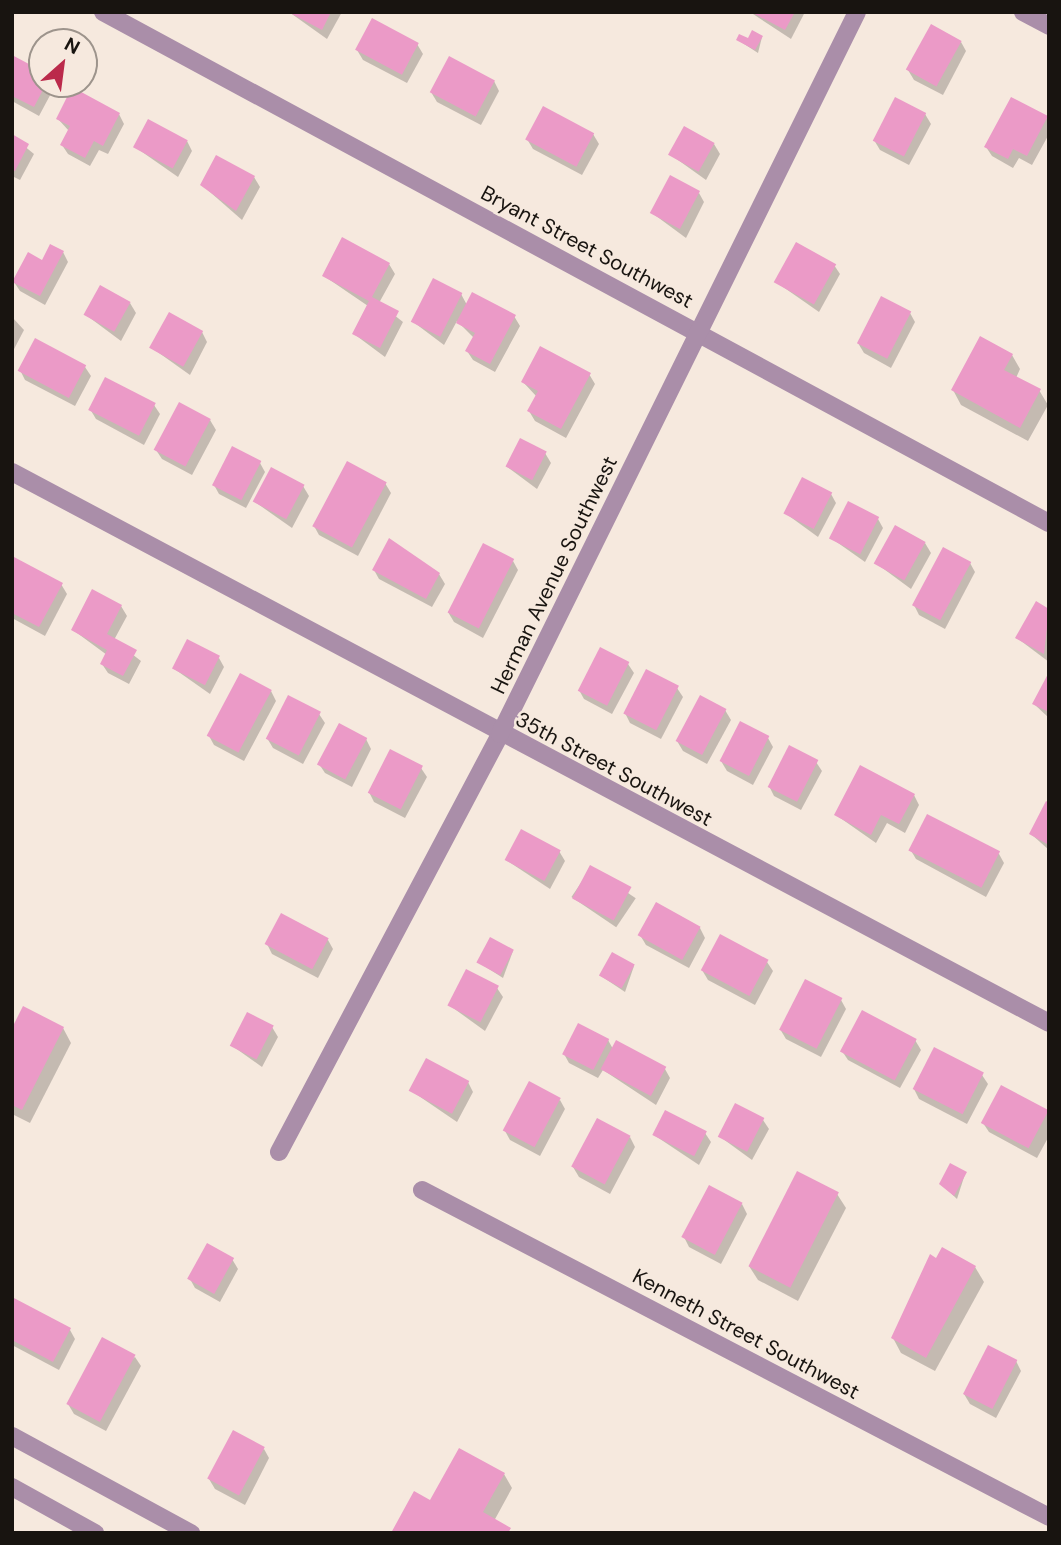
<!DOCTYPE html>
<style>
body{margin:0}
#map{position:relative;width:1061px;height:1545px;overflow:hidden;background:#f6e9de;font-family:"DM Sans",sans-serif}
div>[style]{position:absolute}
.shadow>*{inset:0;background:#0003;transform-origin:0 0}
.building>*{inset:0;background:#eb9ac7;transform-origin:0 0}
.minor>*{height:18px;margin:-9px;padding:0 9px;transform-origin:9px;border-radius:9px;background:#aa8ea9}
.tertiary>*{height:18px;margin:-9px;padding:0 9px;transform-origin:9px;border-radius:9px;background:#aa8ea9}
span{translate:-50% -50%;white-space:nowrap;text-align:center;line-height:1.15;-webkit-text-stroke:5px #f6e9de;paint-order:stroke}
.street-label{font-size:21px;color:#181410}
.frame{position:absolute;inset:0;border:14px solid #181410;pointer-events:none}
.north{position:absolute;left:28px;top:28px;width:70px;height:70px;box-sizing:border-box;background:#f6e9de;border:2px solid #9d948c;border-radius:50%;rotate:28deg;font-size:19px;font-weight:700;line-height:28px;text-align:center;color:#181410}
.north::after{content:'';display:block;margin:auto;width:24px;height:32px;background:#bb2a4b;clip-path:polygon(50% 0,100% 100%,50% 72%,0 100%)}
</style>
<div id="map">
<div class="shadow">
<div style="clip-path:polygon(289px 12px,342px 12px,327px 39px)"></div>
<div style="clip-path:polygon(750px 12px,805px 12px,791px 39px)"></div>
<div style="clip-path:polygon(762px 37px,758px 53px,738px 40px,748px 41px)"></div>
<div style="clip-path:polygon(961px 42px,966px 51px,943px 95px,914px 80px,908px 70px)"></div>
<div style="clip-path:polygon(417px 44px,423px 54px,407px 83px,363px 60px,357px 50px)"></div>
<div style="clip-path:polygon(12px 57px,42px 84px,55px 86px,39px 116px,12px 101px)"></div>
<div style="clip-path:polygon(494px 81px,499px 91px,481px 125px,437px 102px,431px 92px)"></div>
<div style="clip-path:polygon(119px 114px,124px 124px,108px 154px,99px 150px,90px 166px,68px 154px,62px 145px,69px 131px,58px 119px)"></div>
<div style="clip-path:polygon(925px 114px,931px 124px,909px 165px,880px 150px,874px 140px)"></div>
<div style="clip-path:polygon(1047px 118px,1049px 134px,1032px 165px,1019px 158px,1013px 168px,992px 156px,986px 147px)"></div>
<div style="clip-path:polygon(593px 134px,599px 144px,582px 175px,533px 149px,527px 139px)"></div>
<div style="clip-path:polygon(12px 136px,34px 154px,20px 180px,12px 176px)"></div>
<div style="clip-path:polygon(187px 141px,192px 151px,178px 177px,135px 147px)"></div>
<div style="clip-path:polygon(714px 144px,720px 154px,706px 180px,671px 155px)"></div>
<div style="clip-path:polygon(254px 177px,260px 187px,242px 220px,202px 185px)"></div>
<div style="clip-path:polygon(699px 193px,704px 202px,686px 238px,652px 213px)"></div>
<div style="clip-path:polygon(63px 252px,68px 262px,45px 305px,20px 291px,14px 282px)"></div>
<div style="clip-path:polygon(389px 264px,395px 274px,379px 303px,403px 322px,385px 357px,354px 334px,368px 306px,324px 276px)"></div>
<div style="clip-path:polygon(834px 265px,840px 274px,819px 312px,776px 282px)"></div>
<div style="clip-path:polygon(461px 294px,467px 305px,514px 316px,520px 326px,495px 372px,473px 360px,467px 351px,474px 338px,457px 321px,444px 345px,412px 321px)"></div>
<div style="clip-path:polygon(130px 303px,136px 313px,121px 341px,86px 315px)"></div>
<div style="clip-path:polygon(910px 313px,915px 322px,891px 368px,864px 353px,858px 343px)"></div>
<div style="clip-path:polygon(12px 317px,24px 330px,12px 353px)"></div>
<div style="clip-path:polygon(202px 332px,207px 342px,190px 375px,152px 348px)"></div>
<div style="clip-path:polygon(36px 340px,85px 367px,91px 376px,75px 406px,25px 380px,20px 370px)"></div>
<div style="clip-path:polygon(1012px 355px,1020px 369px,1016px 378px,1039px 390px,1048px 405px,1028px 441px,961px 405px,953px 390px)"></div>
<div style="clip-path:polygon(589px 374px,595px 384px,566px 438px,535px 421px,529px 411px,537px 397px,523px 382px)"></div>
<div style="clip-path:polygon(154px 405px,160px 414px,144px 445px,96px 419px,90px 409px)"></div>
<div style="clip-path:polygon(210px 420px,216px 430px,192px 475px,162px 459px,156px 450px)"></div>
<div style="clip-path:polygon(545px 453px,551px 463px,537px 489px,506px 466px)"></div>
<div style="clip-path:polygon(260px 463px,265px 472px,246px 508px,219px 494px,214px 485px)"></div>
<div style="clip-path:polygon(385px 483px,391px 493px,358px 556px,319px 535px,314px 526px)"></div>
<div style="clip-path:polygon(303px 486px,309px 496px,292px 528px,255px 502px)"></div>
<div style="clip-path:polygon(831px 494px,836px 503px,818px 537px,785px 513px)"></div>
<div style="clip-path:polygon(878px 519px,883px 528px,865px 562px,831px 538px)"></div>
<div style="clip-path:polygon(925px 543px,931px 553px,911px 589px,877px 564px)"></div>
<div style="clip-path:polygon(14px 559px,61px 584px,67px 594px,45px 636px,12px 618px)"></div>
<div style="clip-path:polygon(513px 561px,518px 570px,483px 638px,454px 622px,448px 612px)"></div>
<div style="clip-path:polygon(970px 563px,975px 572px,945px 629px,919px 615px,914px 605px)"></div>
<div style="clip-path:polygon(374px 570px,439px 574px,445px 584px,432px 607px,379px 579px)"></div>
<div style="clip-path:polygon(121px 606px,127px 616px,114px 640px,141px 661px,129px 684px,108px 673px,102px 664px,107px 655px,73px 630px)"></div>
<div style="clip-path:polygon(1049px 611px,1049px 662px,1017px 638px)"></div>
<div style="clip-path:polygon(219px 658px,224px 667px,210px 694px,173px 668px)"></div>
<div style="clip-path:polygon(628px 664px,634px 673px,612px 714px,584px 699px,579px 690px)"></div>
<div style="clip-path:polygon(1049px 676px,1049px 718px,1034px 704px)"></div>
<div style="clip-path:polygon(677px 688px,683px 697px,661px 739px,630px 723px,625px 713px)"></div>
<div style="clip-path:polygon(271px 691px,276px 701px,244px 761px,214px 745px,209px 736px)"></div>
<div style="clip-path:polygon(725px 710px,731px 720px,707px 764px,683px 751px,677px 741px)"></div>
<div style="clip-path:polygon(319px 714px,325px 723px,303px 764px,273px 748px,267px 738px)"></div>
<div style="clip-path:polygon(768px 738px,773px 747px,753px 785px,727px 771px,721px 761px)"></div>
<div style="clip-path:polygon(366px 739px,371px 749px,352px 787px,325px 773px,319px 764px)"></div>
<div style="clip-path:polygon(816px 762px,822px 771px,801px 810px,774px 796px,769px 786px)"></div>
<div style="clip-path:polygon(421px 768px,427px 777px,405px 818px,374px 802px,369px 792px)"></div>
<div style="clip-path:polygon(914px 795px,919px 805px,905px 833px,887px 823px,876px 843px,836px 815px)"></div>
<div style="clip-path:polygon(1049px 805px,1049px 850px,1031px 834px)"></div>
<div style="clip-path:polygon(910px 849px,999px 854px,1004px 863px,986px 897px,916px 859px)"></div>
<div style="clip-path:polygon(559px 851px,565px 861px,550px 889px,506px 860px)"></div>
<div style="left:591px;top:868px;width:54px;height:35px;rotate:34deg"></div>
<div style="clip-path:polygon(700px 928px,705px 938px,689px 968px,646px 945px,640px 935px)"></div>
<div style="clip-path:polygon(328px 940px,333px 949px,318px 978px,272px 954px,267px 944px)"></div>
<div style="clip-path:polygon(513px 951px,503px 978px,478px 962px)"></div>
<div style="clip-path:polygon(767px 962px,773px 971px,755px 1005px,708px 980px,702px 970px)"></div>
<div style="clip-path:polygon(634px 966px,625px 992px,601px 976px)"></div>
<div style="clip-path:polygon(497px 988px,503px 997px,485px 1031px,449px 1005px)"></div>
<div style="clip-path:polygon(841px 1000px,846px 1009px,821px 1057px,786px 1039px,780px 1029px)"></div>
<div style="clip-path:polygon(272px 1027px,278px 1037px,262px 1067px,231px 1045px)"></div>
<div style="clip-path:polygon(63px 1028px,71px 1043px,30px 1123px,12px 1114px,12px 1032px)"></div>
<div style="clip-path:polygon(608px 1040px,613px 1049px,665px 1069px,670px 1078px,656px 1105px,603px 1070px,598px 1078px,569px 1063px,564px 1054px)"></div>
<div style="clip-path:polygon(915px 1040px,921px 1050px,900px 1088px,848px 1060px,842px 1051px)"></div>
<div style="clip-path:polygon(982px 1075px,988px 1084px,967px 1124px,919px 1099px,914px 1089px)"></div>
<div style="clip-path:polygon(468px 1082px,473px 1092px,457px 1122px,410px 1090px)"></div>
<div style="clip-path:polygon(1002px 1087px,1049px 1112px,1049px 1136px,1037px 1158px,989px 1132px,983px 1123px)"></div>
<div style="clip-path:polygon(560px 1100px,565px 1109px,540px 1156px,510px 1140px,505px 1131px)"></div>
<div style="clip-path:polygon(763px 1120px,769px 1129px,752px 1160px,719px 1136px)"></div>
<div style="clip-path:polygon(705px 1133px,711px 1142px,699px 1165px,654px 1135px)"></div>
<div style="clip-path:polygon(630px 1137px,635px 1147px,610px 1194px,579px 1177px,573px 1167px)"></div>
<div style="clip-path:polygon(965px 1174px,957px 1199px,941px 1184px)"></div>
<div style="clip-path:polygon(837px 1194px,846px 1208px,798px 1301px,758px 1280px,749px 1266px)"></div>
<div style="clip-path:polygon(742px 1204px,747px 1214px,721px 1264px,689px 1247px,684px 1237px)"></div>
<div style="clip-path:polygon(232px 1259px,238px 1269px,220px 1302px,195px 1288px,190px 1279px)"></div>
<div style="clip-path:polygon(936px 1260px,975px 1267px,984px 1282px,935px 1371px,901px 1353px,893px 1338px)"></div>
<div style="clip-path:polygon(12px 1299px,70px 1330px,75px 1339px,59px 1370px,12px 1345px)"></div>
<div style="clip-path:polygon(135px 1357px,141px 1366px,106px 1431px,74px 1414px,68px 1404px)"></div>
<div style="clip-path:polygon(1016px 1361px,1021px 1371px,996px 1418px,970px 1404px,964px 1394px)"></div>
<div style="clip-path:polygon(264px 1449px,269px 1458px,245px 1505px,215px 1489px,209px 1479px)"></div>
<div style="clip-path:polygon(504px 1474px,512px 1488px,494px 1521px,512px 1533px,393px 1533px)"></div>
</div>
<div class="building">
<div style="clip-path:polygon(288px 12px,331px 12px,322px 30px)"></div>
<div style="clip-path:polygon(751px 12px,795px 12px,785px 30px)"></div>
<div style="left:372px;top:18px;width:53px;height:36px;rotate:28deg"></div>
<div style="left:931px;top:24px;width:35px;height:52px;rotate:29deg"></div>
<div style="clip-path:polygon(752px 30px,763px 36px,755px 50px,736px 40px,739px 34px,748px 38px)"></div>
<div style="clip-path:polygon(12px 55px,42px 71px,46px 84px,34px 107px,12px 96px)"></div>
<div style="left:449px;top:56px;width:52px;height:41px;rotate:28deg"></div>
<div style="clip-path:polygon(72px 87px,120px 113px,103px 146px,94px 141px,85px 158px,60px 145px,70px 126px,56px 119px)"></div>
<div style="left:895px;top:97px;width:35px;height:49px;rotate:27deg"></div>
<div style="clip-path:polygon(1011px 97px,1048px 116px,1027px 156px,1013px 149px,1008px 159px,984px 147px)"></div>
<div style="left:543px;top:106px;width:58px;height:38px;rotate:28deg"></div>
<div style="left:148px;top:119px;width:45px;height:32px;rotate:28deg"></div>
<div style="left:684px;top:126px;width:35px;height:33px;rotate:29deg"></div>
<div style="clip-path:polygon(12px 134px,29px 144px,15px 171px,12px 170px)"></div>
<div style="clip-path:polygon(216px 155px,255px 176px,236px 211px,200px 185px)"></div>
<div style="left:670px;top:175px;width:34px;height:43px;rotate:28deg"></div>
<div style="clip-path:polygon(342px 237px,390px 263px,372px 297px,399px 311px,380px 348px,352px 334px,369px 301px,322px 276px)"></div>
<div style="left:796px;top:242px;width:46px;height:46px;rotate:29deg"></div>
<div style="clip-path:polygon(50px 244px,64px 251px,40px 296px,12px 282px,28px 252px,42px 260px)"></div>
<div style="left:433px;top:278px;width:33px;height:49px;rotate:27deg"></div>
<div style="left:100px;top:285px;width:35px;height:34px;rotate:29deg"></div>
<div style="clip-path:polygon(472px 292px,516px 315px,490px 364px,465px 351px,475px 333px,456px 323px)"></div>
<div style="left:881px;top:296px;width:34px;height:53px;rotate:27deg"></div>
<div style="left:169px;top:312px;width:39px;height:41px;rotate:29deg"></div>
<div style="clip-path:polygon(980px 336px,1013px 354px,1004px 370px,1041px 389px,1020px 428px,951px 390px)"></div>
<div style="left:35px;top:338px;width:58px;height:37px;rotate:28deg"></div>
<div style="clip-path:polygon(540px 346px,591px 373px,561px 429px,527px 411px,538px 391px,521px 382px)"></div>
<div style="left:105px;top:377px;width:57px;height:37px;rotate:27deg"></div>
<div style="left:179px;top:402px;width:36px;height:54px;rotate:28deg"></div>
<div style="left:520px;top:438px;width:30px;height:32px;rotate:27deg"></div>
<div style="left:232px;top:446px;width:33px;height:44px;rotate:27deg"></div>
<div style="left:347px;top:461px;width:45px;height:74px;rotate:28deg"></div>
<div style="left:271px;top:467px;width:38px;height:39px;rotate:28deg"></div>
<div style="left:802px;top:477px;width:34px;height:41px;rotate:27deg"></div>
<div style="left:848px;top:501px;width:35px;height:42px;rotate:27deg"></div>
<div style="left:895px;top:525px;width:35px;height:44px;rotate:29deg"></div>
<div style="clip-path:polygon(389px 538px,440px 573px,426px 599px,372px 570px)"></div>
<div style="left:483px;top:543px;width:35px;height:78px;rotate:27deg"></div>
<div style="left:943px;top:547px;width:32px;height:66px;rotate:28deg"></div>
<div style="clip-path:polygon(14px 557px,63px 583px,39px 627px,12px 613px)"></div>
<div style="clip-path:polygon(92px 589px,122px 605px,107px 634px,137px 650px,123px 676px,100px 664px,107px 650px,71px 630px)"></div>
<div style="clip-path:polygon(1036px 601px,1049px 609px,1044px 654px,1015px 638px)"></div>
<div style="left:187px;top:639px;width:37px;height:33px;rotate:27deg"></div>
<div style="left:600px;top:647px;width:33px;height:49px;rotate:27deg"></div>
<div style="left:646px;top:669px;width:37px;height:50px;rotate:27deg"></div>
<div style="clip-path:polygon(1049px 672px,1049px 712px,1032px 704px)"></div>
<div style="left:240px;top:673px;width:36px;height:71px;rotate:28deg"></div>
<div style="left:288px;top:695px;width:37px;height:49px;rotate:27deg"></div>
<div style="left:700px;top:695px;width:30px;height:52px;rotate:28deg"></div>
<div style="left:740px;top:721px;width:33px;height:45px;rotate:27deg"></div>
<div style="left:339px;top:723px;width:32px;height:47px;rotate:28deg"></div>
<div style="left:789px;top:745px;width:33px;height:47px;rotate:27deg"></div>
<div style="left:390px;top:749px;width:37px;height:49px;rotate:27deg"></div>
<div style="clip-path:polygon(860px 765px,915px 794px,899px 824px,881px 815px,871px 835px,834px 815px)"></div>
<div style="clip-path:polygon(1046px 801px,1049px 803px,1049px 845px,1029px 834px)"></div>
<div style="left:927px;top:814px;width:82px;height:41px;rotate:27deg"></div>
<div style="left:521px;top:829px;width:45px;height:35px;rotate:28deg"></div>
<div style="left:590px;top:865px;width:47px;height:38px;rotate:28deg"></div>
<div style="left:656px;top:902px;width:51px;height:38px;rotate:29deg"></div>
<div style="left:281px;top:913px;width:54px;height:35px;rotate:28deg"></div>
<div style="left:720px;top:934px;width:55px;height:41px;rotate:28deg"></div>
<div style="left:490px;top:937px;width:27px;height:29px;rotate:28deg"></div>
<div style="left:612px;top:952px;width:26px;height:27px;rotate:29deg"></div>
<div style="left:466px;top:969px;width:37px;height:41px;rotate:27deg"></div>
<div style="left:805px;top:979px;width:42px;height:57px;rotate:27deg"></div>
<div style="clip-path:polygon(23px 1006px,64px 1027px,22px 1110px,12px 1105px,12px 1028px)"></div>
<div style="left:862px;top:1010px;width:62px;height:47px;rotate:28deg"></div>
<div style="left:247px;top:1012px;width:30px;height:38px;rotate:27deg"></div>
<div style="left:578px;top:1023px;width:35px;height:35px;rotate:27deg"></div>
<div style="left:616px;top:1040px;width:57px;height:33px;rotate:28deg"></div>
<div style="left:934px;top:1047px;width:56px;height:47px;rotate:27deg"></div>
<div style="left:426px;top:1058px;width:49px;height:37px;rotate:28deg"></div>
<div style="left:529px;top:1081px;width:36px;height:56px;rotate:28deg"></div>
<div style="left:1001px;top:1085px;width:54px;height:43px;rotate:28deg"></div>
<div style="left:735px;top:1103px;width:33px;height:38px;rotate:27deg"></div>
<div style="left:665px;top:1110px;width:47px;height:28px;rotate:27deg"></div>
<div style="left:597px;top:1118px;width:38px;height:55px;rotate:28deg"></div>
<div style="clip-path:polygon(950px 1163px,967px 1172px,954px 1196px,939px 1184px)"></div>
<div style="left:797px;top:1171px;width:47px;height:107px;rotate:27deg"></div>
<div style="left:709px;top:1185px;width:38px;height:59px;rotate:28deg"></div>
<div style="left:207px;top:1243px;width:31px;height:41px;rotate:29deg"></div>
<div style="clip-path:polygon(942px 1247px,976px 1266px,926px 1358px,891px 1338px,930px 1254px,936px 1258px)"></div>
<div style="clip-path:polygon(12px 1297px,71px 1328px,53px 1362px,12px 1340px)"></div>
<div style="left:102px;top:1337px;width:38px;height:76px;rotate:28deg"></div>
<div style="left:988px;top:1345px;width:33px;height:55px;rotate:27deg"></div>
<div style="left:233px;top:1430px;width:36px;height:55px;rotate:28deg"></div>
<div style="clip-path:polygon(459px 1448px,505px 1473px,483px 1512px,511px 1528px,508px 1533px,391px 1533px,414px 1491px,430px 1500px)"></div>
</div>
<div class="minor">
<div style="left:103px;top:12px;width:1075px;rotate:28.38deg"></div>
<div style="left:1023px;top:12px;width:30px;rotate:28deg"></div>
<div style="left:12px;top:472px;width:1174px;rotate:27.98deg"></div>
<div style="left:279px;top:1152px;width:473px;rotate:-62.1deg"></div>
<div style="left:500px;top:734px;width:805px;rotate:-63.69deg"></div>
<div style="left:422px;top:1190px;width:707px;rotate:27.54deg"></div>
</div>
<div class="tertiary">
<div style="left:12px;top:1436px;width:204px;rotate:28.5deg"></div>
<div style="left:12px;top:1487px;width:95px;rotate:29deg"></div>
</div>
<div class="street-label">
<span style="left:587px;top:247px;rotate:28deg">Bryant Street Southwest</span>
<span style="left:554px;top:575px;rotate:-64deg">Herman Avenue Southwest</span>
<span style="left:614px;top:769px;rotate:28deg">35th Street Southwest</span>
<span style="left:746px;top:1334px;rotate:28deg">Kenneth Street Southwest</span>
</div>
<div class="frame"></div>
<div class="north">N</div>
</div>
